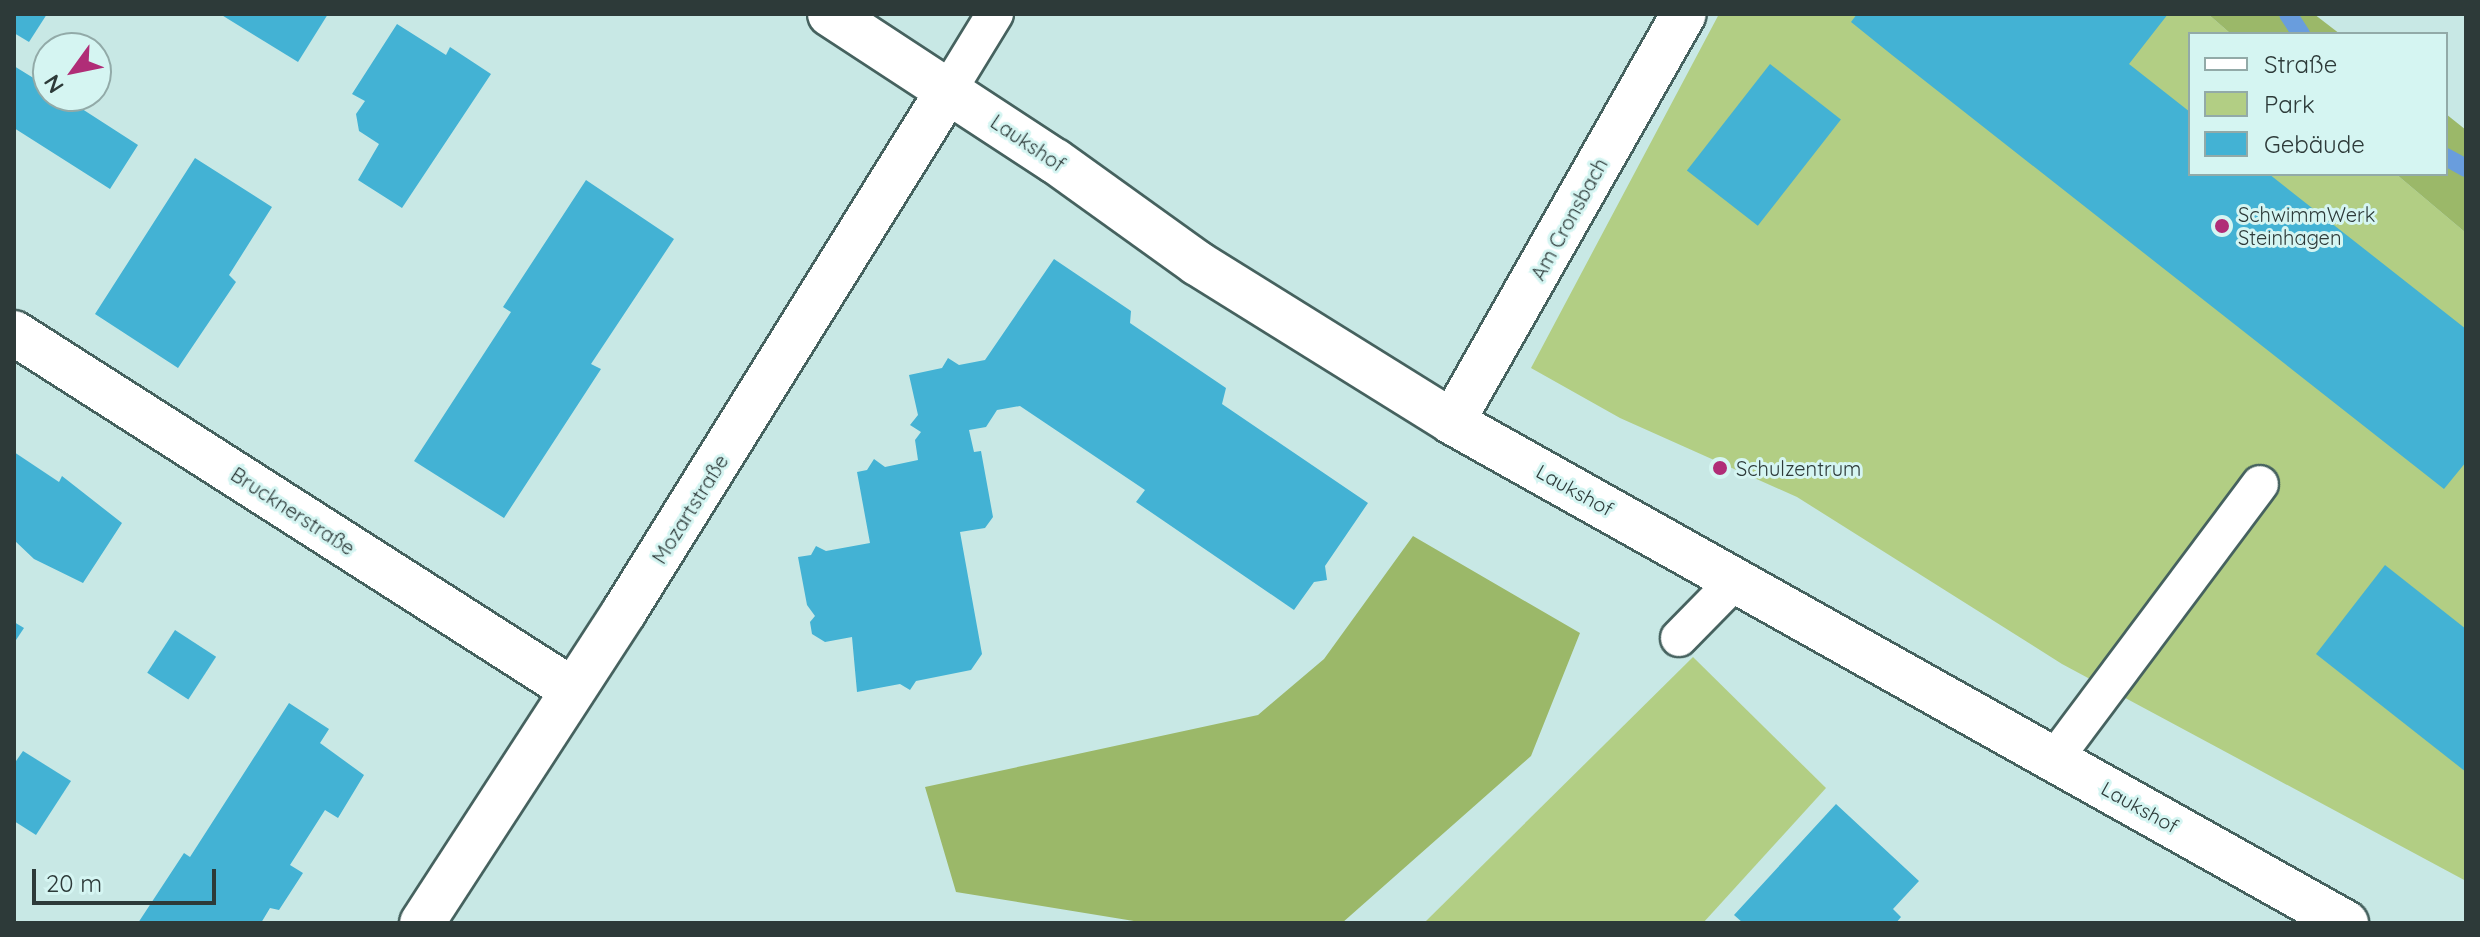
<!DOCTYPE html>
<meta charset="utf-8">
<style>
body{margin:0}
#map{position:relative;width:2480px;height:937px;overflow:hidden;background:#c8e8e5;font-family:Quicksand,sans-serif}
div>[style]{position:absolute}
.green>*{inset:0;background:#b2ce84}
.forest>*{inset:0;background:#9bb869}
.stream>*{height:18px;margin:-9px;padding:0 9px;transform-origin:9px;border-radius:9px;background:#699ddd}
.building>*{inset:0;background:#43b2d4;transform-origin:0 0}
.roads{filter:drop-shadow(2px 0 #46625f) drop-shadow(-2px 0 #46625f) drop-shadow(0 2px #46625f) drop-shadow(0 -2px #46625f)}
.lane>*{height:36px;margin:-18px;padding:0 18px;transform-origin:18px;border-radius:18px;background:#fff}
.street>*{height:44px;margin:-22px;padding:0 22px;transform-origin:22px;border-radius:22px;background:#fff}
.dots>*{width:22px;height:22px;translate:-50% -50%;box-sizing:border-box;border:4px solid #d5f5f2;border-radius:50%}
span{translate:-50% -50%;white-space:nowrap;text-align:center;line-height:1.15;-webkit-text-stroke:6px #d5f5f2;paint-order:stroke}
.street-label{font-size:20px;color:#2d3a39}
.poi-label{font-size:20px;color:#2d3a39}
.left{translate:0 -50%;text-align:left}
.frame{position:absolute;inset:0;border:16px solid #2d3a39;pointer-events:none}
.legend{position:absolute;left:2188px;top:32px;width:260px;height:144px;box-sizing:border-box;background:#d5f5f2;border:2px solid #92aaa8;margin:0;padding:10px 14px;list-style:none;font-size:24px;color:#2d3a39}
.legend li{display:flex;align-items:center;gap:16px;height:40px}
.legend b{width:40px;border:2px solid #92aaa8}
.north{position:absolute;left:32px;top:32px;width:80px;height:80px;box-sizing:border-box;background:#d5f5f2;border:2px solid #92aaa8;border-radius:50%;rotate:237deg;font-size:22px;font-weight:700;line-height:32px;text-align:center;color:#2d3a39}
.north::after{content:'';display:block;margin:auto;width:28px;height:36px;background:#b02d77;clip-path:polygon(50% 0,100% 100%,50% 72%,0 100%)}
.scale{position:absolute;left:32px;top:869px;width:184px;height:36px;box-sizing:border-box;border:4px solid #2d3a39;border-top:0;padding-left:10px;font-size:24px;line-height:28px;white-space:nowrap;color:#2d3a39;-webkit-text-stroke:6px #d5f5f2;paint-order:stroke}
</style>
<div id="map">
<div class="green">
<div style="clip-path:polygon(1719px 14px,2208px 14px,2231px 34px,2190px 34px,2190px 174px,2396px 174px,2466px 233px,2466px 881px,2062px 664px,1797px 497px,1620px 418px,1531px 368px)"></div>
<div style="clip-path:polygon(1693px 657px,1826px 788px,1703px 923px,1424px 923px)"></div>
</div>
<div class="forest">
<div style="clip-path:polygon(2208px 14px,2314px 14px,2340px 34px,2231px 34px)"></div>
<div style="clip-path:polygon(2446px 114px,2466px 130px,2466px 233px,2396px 174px,2446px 174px)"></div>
<div style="clip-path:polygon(1413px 536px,1580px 633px,1531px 756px,1342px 923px,1146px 923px,956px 892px,925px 787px,1258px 715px,1324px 659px)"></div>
</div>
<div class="stream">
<div style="left:2288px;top:14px;width:24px;rotate:57deg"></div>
<div style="left:2446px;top:157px;width:23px;rotate:29deg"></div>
</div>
<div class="building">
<div style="clip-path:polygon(14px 14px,47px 14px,29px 42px,14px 33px)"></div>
<div style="clip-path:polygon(220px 14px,328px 14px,298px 62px)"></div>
<div style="clip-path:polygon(1857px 14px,2168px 14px,2129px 64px,2190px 112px,2190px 174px,2269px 174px,2466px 329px,2466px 462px,2444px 489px,1892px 55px,1851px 22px)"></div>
<div style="clip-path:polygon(397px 24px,446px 55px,450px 47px,491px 74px,402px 208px,358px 180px,379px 144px,359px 131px,356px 114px,365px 101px,352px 94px)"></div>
<div style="left:1770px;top:64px;width:90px;height:135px;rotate:38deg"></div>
<div style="clip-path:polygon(14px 66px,48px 87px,48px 96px,62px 96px,138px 145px,110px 189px,14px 128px)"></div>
<div style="clip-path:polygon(195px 158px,272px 207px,229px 275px,236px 282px,178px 368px,95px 314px)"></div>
<div style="clip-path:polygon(586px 180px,674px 239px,591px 364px,601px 369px,504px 518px,414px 461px,511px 312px,503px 307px)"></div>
<div style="clip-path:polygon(1054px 259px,1131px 311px,1130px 323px,1226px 388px,1222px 404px,1368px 503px,1325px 566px,1327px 580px,1314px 582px,1294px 610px,1136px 502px,1145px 490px,1020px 406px,997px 410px,986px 427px,969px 430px,974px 452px,981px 451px,993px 517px,985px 528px,960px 532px,982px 654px,971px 670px,916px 681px,910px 690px,900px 684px,857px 692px,852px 637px,825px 642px,812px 634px,810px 622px,815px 616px,807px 605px,798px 557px,811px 555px,816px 546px,826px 551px,870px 543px,857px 472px,867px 470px,874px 459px,885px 467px,918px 460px,915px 440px,921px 432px,910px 425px,918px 415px,909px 375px,942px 368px,948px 358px,959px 365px,985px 360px)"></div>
<div style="clip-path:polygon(14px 452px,59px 482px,62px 476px,122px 523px,83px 583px,34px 559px,14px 540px)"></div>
<div style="clip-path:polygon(2385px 565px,2466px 629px,2466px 772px,2316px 654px)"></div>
<div style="clip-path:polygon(14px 622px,24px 628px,14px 643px)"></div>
<div style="left:175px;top:630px;width:49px;height:51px;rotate:33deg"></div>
<div style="clip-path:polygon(289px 703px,329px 729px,320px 743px,364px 775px,338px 818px,325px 810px,290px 865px,303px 873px,279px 910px,270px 908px,261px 923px,138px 923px,184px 853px,190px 857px)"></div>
<div style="clip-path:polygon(23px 751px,71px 781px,36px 835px,14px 821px,14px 764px)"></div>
<div style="clip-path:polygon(1836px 804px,1919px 881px,1893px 909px,1901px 917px,1896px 923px,1743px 923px,1734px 915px)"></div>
</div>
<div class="roads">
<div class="lane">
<div style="left:949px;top:89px;width:88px;rotate:-58.5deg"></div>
<div style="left:1679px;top:638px;width:83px;rotate:-45.5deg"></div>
<div style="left:2055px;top:758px;width:342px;rotate:-53.2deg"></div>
</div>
<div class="street">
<div style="left:830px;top:14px;width:269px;rotate:33.2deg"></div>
<div style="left:1055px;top:161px;width:175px;rotate:35.7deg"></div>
<div style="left:1197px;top:263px;width:301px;rotate:31.9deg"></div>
<div style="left:1452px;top:422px;width:1025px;rotate:29.27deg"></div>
<div style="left:14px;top:333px;width:661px;rotate:32.58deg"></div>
<div style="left:1452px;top:422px;width:469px;rotate:-60.4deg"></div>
<div style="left:422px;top:923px;width:371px;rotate:-57deg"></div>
<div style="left:624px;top:612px;width:616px;rotate:-58.14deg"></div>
</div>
</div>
<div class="dots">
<div style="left:2222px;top:226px;background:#b02d77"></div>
<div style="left:1720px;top:468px;background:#b02d77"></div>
</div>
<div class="street-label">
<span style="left:1028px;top:143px;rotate:34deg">Laukshof</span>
<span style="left:1569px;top:219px;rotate:-61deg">Am Cronsbach</span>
<span style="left:1575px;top:490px;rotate:29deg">Laukshof</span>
<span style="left:690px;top:509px;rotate:-58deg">Mozartstraße</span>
<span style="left:293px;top:511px;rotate:33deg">Brucknerstraße</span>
<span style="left:2140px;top:807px;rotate:29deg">Laukshof</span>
</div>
<div class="poi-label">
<span class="left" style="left:2238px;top:226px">SchwimmWerk<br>Steinhagen</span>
<span class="left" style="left:1736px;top:468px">Schulzentrum</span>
</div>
<div class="frame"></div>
<ul class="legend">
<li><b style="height:10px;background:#fff"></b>Straße</li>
<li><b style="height:22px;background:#b2ce84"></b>Park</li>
<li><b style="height:22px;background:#43b2d4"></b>Gebäude</li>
</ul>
<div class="north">N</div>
<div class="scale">20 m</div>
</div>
